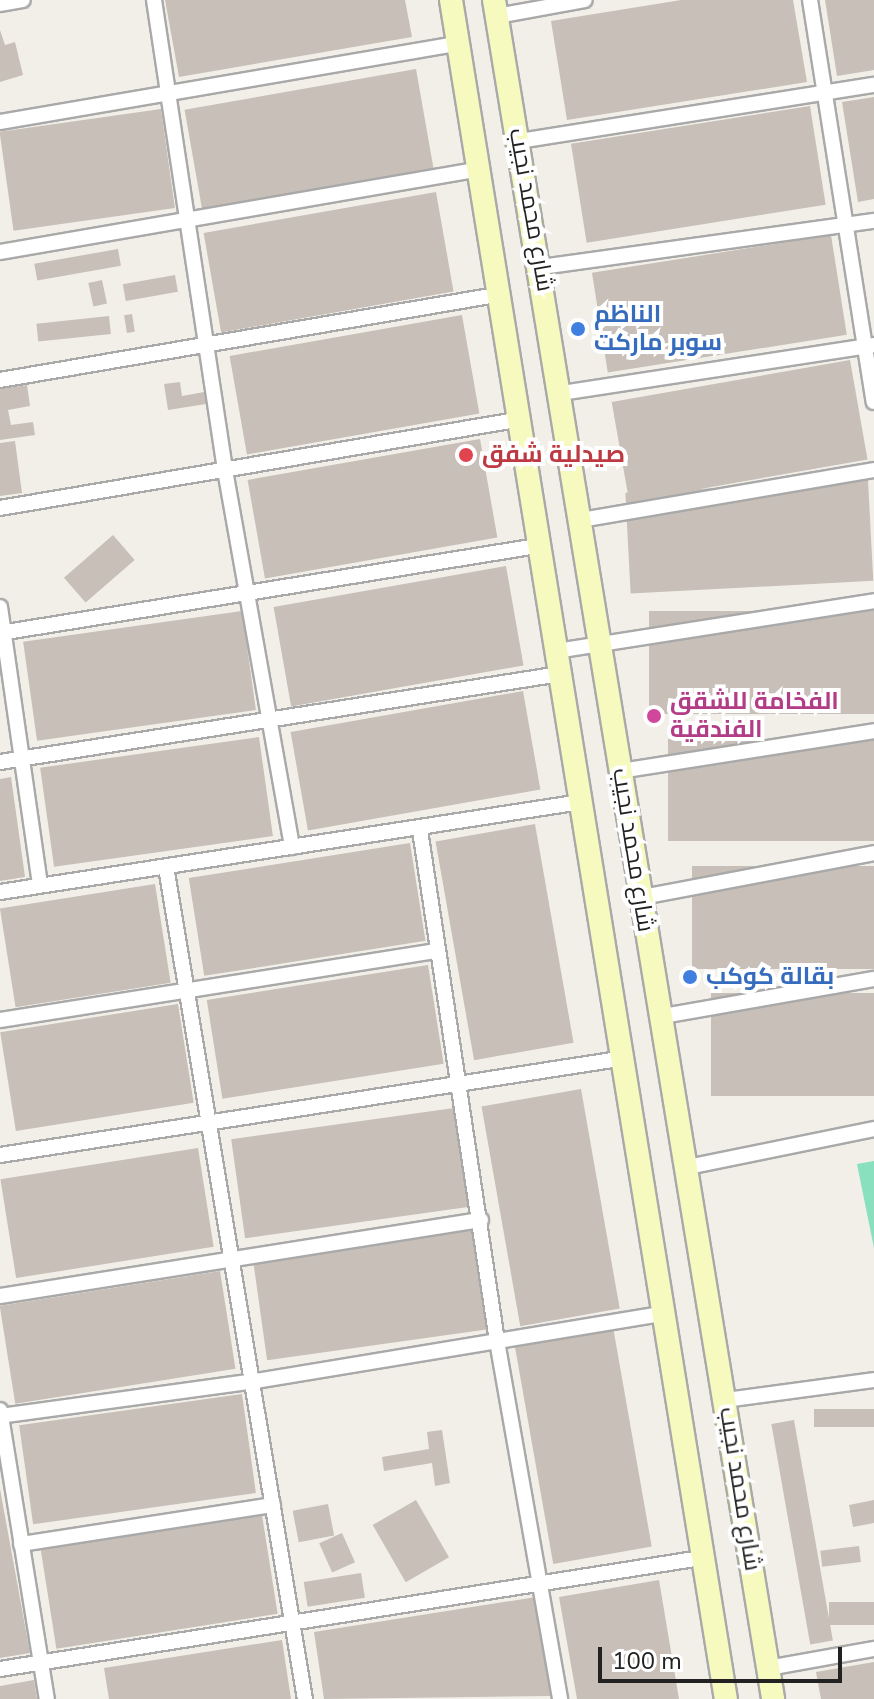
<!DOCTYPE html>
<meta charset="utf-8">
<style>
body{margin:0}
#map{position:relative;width:874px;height:1699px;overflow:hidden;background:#f2efe9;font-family:"Nunito Sans",Cairo,sans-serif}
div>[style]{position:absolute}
.pitch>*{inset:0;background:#88e0be}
.building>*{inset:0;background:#c7bfb8;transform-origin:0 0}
.roads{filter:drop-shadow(2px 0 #a9a9a9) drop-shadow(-2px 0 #a9a9a9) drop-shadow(0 2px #a9a9a9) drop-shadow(0 -2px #a9a9a9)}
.street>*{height:14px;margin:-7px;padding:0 7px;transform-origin:7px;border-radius:7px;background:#fff}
.secondary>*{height:22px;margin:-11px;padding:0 11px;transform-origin:11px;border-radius:11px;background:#f7fabf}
.dots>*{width:22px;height:22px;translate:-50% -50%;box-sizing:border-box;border:4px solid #fff;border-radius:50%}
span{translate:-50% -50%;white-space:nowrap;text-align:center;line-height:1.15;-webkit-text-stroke:8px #fff;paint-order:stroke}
.street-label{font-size:24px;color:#222}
.shop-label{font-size:24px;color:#366cbe;font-weight:700}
.left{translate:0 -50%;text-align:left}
.health-label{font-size:24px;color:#be3a42;font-weight:700}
.hotel-label{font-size:24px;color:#b23c85;font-weight:700}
.scale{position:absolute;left:598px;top:1647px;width:244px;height:36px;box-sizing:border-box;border:4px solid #222;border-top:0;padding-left:10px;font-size:24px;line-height:28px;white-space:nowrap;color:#222;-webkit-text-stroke:6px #fff;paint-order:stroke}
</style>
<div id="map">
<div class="pitch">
<div style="clip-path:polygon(874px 1161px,874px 1248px,857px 1164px)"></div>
</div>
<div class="building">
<div style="clip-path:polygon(165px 0,405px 0,412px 37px,179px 77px)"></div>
<div style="clip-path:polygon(681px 0,793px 0,807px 82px,567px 120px,551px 21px)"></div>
<div style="clip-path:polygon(825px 0,874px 0,874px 70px,837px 76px)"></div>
<div style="clip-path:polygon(0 30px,5px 45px,15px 42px,23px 75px,0 82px)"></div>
<div style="left:416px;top:69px;width:102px;height:235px;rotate:80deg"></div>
<div style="clip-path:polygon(874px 97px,874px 199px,858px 202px,842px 102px)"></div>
<div style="left:810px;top:106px;width:100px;height:242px;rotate:81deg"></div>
<div style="left:161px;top:109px;width:100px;height:163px;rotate:82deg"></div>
<div style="left:436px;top:192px;width:101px;height:236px;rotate:80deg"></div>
<div style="left:831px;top:235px;width:101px;height:242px;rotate:81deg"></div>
<div style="left:118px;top:249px;width:17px;height:85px;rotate:80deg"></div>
<div style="left:175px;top:275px;width:17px;height:53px;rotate:80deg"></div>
<div style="left:102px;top:280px;width:24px;height:14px;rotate:78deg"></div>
<div style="left:132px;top:314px;width:18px;height:8px;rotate:81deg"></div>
<div style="left:462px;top:315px;width:100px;height:236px;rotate:80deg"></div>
<div style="left:109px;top:316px;width:18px;height:73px;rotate:84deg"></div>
<div style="left:850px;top:360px;width:101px;height:242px;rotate:80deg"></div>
<div style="clip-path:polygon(180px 382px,182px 396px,204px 392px,206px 404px,168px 410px,164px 384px)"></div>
<div style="clip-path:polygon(27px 385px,30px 406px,8px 410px,11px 425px,33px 422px,35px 435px,0 440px,0 389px)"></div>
<div style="left:480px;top:439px;width:100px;height:236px;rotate:80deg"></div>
<div style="clip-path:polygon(15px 441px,22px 493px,0 496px,0 443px)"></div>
<div style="left:868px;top:480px;width:101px;height:243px;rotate:87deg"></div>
<div style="left:113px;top:535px;width:33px;height:65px;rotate:49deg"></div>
<div style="left:506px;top:566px;width:101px;height:236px;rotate:80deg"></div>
<div style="left:242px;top:611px;width:100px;height:221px;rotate:82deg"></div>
<div style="left:874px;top:611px;width:103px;height:225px;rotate:90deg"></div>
<div style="left:523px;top:691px;width:100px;height:236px;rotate:80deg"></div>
<div style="left:259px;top:737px;width:100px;height:221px;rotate:82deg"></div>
<div style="left:874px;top:739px;width:102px;height:206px;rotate:90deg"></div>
<div style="clip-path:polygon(11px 777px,25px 877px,0 881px,0 779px)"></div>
<div style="left:535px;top:824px;width:222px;height:101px;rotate:80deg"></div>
<div style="left:410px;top:843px;width:99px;height:224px;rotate:81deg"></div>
<div style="left:874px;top:866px;width:103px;height:182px;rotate:90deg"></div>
<div style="left:155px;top:884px;width:100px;height:157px;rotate:81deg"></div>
<div style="left:428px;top:965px;width:100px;height:224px;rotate:81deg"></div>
<div style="left:874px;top:993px;width:103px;height:163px;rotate:90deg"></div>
<div style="left:178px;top:1004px;width:100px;height:180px;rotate:81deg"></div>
<div style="left:581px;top:1089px;width:223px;height:101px;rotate:80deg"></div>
<div style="left:454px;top:1108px;width:100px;height:225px;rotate:82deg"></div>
<div style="left:198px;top:1148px;width:100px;height:200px;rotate:81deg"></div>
<div style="left:476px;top:1230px;width:100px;height:225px;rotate:82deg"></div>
<div style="left:220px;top:1271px;width:99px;height:223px;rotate:81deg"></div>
<div style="left:613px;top:1327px;width:223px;height:100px;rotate:80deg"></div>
<div style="left:242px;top:1394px;width:100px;height:225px;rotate:82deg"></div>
<div style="left:874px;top:1409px;width:18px;height:60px;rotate:90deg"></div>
<div style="left:794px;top:1420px;width:224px;height:23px;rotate:80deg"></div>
<div style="clip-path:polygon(442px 1430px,450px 1483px,435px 1486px,432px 1463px,384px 1471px,382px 1457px,429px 1449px,427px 1432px)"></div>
<div style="clip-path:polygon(0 1489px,30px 1653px,0 1658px)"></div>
<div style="left:416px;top:1500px;width:66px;height:50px;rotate:60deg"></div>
<div style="clip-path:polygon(874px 1500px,874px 1523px,853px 1527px,849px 1505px)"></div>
<div style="left:328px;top:1504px;width:32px;height:36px;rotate:79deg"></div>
<div style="left:262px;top:1515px;width:100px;height:224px;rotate:81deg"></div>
<div style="left:342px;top:1533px;width:32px;height:25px;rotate:66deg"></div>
<div style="left:859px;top:1546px;width:16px;height:39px;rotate:83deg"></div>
<div style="left:361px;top:1573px;width:25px;height:58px;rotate:81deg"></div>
<div style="clip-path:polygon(659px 1580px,679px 1699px,577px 1699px,559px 1597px)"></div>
<div style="clip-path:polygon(536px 1597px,551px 1696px,324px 1699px,314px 1632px)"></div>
<div style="left:874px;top:1602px;width:23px;height:45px;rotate:90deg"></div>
<div style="clip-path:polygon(282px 1640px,291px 1699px,109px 1699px,104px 1668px)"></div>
<div style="clip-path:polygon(874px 1662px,874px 1699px,821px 1699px,816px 1672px)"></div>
<div style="clip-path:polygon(34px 1680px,37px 1699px,0 1699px,0 1686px)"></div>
</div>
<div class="roads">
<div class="street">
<div style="left:154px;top:0;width:475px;rotate:81.4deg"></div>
<div style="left:225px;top:470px;width:383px;rotate:79.9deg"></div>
<div style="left:810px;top:0;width:407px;rotate:81deg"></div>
<div style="left:0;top:4px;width:23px;rotate:-10deg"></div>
<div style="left:497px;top:16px;width:89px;rotate:-10.3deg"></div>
<div style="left:0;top:122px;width:465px;rotate:-9.7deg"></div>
<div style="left:519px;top:141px;width:359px;rotate:-9deg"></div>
<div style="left:0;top:252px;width:486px;rotate:-9.8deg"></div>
<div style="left:541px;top:267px;width:336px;rotate:-7.9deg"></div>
<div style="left:0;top:380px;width:503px;rotate:-9.72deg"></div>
<div style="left:561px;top:393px;width:317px;rotate:-8.7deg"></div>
<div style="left:0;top:508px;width:523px;rotate:-9.68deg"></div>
<div style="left:581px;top:520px;width:297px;rotate:-9.7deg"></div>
<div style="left:0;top:607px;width:281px;rotate:81.8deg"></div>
<div style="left:0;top:633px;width:544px;rotate:-9.2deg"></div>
<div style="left:556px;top:651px;width:322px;rotate:-8.9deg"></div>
<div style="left:0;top:762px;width:567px;rotate:-8.93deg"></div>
<div style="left:620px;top:771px;width:257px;rotate:-8.9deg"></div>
<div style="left:420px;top:830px;width:517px;rotate:81.43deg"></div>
<div style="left:497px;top:1341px;width:364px;rotate:80deg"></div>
<div style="left:166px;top:867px;width:844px;rotate:80.52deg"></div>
<div style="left:0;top:892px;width:588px;rotate:-8.81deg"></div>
<div style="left:642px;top:897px;width:236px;rotate:-10.7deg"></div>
<div style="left:658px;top:1017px;width:219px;rotate:-10deg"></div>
<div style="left:0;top:1020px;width:443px;rotate:-9deg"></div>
<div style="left:0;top:1155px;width:632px;rotate:-8.82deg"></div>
<div style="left:683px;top:1168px;width:195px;rotate:-11.5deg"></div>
<div style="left:0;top:1296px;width:487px;rotate:-9deg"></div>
<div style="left:726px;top:1400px;width:149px;rotate:-7.7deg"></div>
<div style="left:0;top:1410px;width:293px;rotate:80.8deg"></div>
<div style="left:0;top:1416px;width:258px;rotate:-7.8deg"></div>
<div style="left:256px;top:1381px;width:411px;rotate:-9.4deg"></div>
<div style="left:21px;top:1544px;width:255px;rotate:-8.8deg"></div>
<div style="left:768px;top:1668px;width:108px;rotate:-10.2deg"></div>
<div style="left:0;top:1669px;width:710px;rotate:-9deg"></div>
</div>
<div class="secondary">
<div style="left:451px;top:0;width:1721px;rotate:80.81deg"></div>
<div style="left:494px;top:0;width:1722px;rotate:80.67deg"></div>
</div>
</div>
<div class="dots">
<div style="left:578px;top:329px;background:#3f7fe0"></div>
<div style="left:466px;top:455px;background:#e0444e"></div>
<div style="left:654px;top:716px;background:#d1479c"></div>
<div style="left:690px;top:977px;background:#3f7fe0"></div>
</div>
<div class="street-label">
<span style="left:531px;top:210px;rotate:80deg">شارع محمد نجيب</span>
<span style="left:633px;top:850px;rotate:81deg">شارع محمد نجيب</span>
<span style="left:740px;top:1489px;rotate:81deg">شارع محمد نجيب</span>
</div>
<div class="shop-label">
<span class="left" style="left:594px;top:329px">الناظم<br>سوبر ماركت</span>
<span class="left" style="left:706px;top:977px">بقالة كوكب</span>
</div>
<div class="health-label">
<span class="left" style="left:482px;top:455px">صيدلية شفق</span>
</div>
<div class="hotel-label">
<span class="left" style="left:670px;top:716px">الفخامة للشقق<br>الفندقية</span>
</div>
<div class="scale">100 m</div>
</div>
